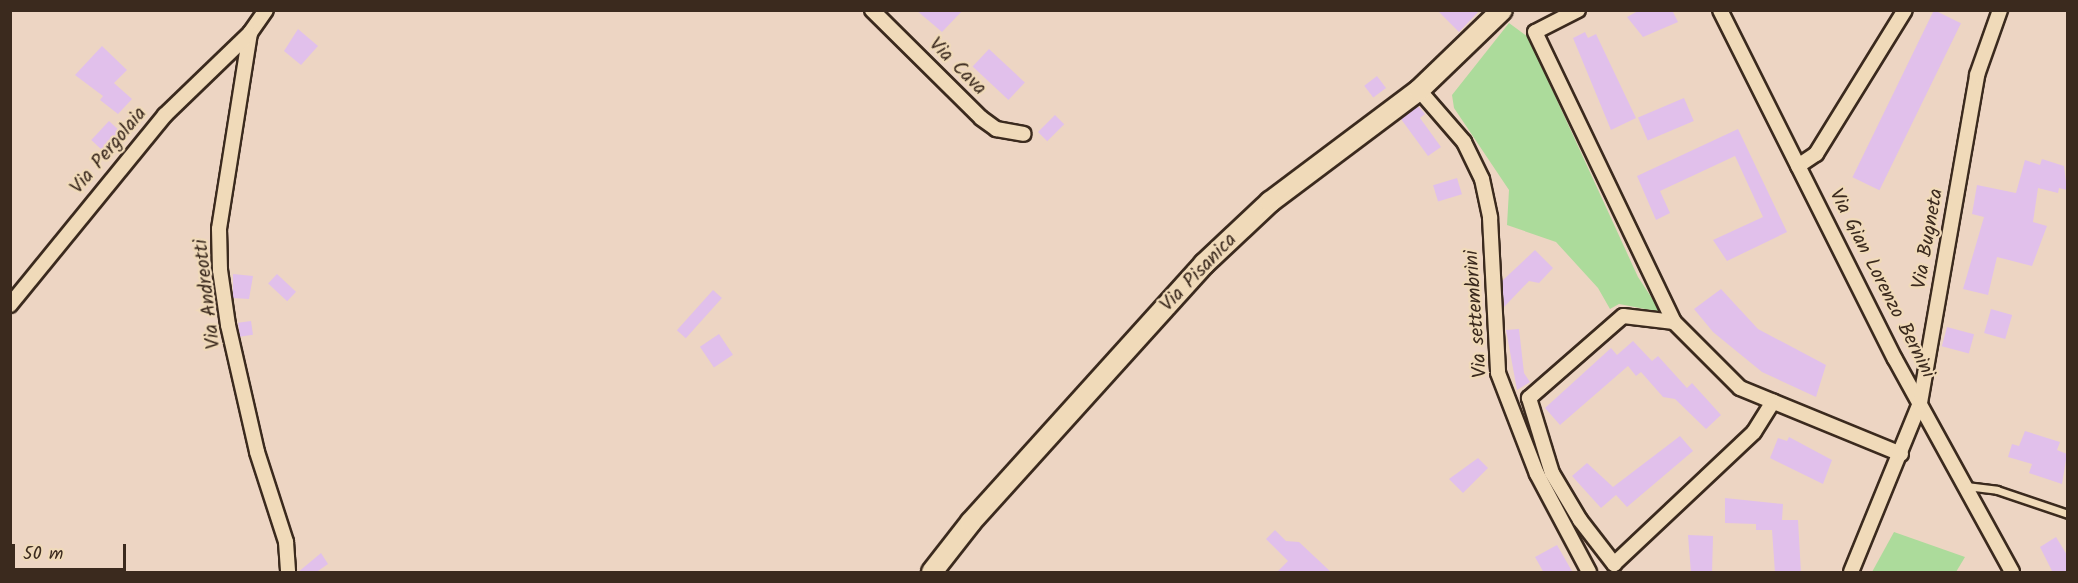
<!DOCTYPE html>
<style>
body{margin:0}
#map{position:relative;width:2078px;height:583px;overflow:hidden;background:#edd5c3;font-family:Kalam,sans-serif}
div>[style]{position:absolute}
.green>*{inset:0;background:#acdb9b}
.building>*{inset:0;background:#e1c0eb;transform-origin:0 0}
.roads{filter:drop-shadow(2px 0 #3b2a1e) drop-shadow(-2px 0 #3b2a1e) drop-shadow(0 2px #3b2a1e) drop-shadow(0 -2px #3b2a1e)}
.lane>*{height:7px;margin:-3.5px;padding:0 3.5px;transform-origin:3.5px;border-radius:3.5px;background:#f0dab9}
.street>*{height:14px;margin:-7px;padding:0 7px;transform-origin:7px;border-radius:7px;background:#f0dab9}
.secondary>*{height:20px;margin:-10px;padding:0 10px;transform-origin:10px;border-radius:10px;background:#f0dab9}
span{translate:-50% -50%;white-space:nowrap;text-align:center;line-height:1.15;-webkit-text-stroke:4.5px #f0dab9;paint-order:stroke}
.street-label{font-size:20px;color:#3b2a1e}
.frame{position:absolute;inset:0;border:12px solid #3b2a1e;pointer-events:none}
.scale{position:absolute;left:12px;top:544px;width:114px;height:27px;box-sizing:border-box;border:3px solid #3b2a1e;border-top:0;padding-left:8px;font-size:18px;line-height:21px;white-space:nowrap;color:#3b2a1e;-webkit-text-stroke:4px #f0dab9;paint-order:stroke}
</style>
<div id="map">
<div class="green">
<div style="clip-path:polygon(1509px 23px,1528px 37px,1638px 277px,1661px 312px,1619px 304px,1610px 309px,1598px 288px,1556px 242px,1507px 225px,1509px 190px,1454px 108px,1452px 95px)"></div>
<div style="clip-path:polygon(1894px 532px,1965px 557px,1956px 572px,1872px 572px)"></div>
</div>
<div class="building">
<div style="clip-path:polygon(916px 10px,963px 10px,942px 32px)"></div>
<div style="clip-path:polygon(1437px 10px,1480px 10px,1459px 32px)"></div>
<div style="clip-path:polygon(1640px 10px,1672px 10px,1678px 22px,1643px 37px,1627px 17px)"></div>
<div style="left:1934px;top:10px;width:30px;height:186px;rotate:26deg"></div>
<div style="clip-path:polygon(298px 29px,318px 46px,301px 65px,284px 51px)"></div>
<div style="clip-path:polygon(1585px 32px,1588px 38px,1596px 34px,1636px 118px,1611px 130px,1573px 38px)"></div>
<div style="clip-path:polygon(102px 46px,127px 70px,114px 83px,132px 99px,118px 114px,100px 100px,103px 96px,75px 75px)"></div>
<div style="left:989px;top:49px;width:49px;height:24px;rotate:43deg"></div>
<div style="left:1377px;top:76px;width:15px;height:16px;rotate:53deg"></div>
<div style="left:1684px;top:98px;width:25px;height:50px;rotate:67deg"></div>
<div style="clip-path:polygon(1418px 106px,1425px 114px,1420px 118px,1441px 147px,1428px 156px,1401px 119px)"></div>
<div style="left:1055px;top:115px;width:13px;height:24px;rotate:45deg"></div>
<div style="left:109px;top:121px;width:19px;height:26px;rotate:43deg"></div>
<div style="clip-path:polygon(1738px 129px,1787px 232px,1727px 261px,1713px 240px,1763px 217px,1735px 156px,1660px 191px,1670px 213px,1656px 220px,1637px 176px)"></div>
<div style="clip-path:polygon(2042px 159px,2064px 166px,2067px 190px,2059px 188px,2058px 193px,2038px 188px,2033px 222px,2047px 226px,2032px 266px,1997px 257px,1988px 295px,1963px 289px,1984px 217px,1972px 214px,1977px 185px,2016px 193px,2025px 160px,2040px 165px)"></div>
<div style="left:1457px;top:178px;width:17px;height:25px;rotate:73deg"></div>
<div style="clip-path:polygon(1535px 250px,1553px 268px,1539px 283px,1529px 281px,1504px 307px,1502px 281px)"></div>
<div style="clip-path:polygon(233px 274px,253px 276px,249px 299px,233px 298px)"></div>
<div style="left:277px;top:274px;width:26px;height:13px;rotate:43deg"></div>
<div style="clip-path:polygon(1721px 289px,1758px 329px,1826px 365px,1816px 397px,1762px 372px,1713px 332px,1694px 309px)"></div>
<div style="left:713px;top:290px;width:12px;height:54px;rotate:42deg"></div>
<div style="left:1991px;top:309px;width:22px;height:25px;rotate:16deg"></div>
<div style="left:251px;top:321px;width:14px;height:13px;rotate:82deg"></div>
<div style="left:1947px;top:327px;width:28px;height:20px;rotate:15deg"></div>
<div style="clip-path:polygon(1519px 329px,1524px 373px,1530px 382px,1517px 390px,1506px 330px)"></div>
<div style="left:719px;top:334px;width:25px;height:23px;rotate:56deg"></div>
<div style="clip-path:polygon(1633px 341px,1652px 361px,1658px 356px,1687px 388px,1692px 383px,1721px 415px,1706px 429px,1675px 399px,1663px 397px,1641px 372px,1636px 376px,1628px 366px,1560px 425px,1545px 408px,1611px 348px,1617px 355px)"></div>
<div style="clip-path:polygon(2025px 431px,2060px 442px,2057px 450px,2067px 454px,2062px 484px,2029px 473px,2032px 464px,2008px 457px,2012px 444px,2019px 446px)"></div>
<div style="clip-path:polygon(1680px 436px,1693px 451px,1627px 507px,1616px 495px,1601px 508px,1572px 476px,1587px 463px,1613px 487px)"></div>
<div style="clip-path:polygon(1789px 437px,1832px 460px,1823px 484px,1770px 458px,1778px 438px,1787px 441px)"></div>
<div style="clip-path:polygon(1478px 458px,1488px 468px,1463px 493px,1449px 479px)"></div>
<div style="clip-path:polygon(1725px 498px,1783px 504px,1782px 520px,1798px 520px,1801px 573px,1775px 573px,1772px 530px,1756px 530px,1756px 524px,1725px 523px)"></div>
<div style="clip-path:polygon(1275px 530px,1286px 541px,1299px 542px,1332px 573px,1276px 573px,1288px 561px,1266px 539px)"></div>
<div style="clip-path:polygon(1688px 535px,1713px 536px,1712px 573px,1691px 573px)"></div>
<div style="clip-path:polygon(2056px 537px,2067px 555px,2067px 573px,2053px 573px,2040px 547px)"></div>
<div style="clip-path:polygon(1557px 545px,1573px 573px,1544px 573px,1535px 557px)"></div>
<div style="clip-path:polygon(321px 553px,328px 564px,315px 573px,297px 573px)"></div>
</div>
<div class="roads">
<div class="lane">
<div style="left:1966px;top:486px;width:31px;rotate:7deg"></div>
<div style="left:1997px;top:490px;width:75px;rotate:18.7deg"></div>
</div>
<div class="street">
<div style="left:266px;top:10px;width:28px;rotate:125deg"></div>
<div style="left:250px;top:33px;width:198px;rotate:99deg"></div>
<div style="left:219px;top:229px;width:41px;rotate:88.6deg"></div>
<div style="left:220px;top:270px;width:56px;rotate:81.7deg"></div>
<div style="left:228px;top:325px;width:130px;rotate:77.1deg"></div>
<div style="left:257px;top:452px;width:95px;rotate:72.1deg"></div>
<div style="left:286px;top:542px;width:30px;rotate:86deg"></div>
<div style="left:872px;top:10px;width:153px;rotate:44.7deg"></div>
<div style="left:981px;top:118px;width:19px;rotate:36deg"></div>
<div style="left:996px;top:129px;width:28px;rotate:10deg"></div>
<div style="left:1578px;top:10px;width:48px;rotate:152.9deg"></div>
<div style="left:1535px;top:32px;width:322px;rotate:64.4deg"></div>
<div style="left:1674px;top:322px;width:93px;rotate:45deg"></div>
<div style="left:1740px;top:388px;width:174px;rotate:22.3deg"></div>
<div style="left:1720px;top:10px;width:390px;rotate:63.4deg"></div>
<div style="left:1895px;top:359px;width:243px;rotate:61.2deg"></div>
<div style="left:1419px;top:90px;width:69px;rotate:49.1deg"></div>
<div style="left:1464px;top:142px;width:41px;rotate:64.1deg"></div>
<div style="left:1482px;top:179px;width:40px;rotate:78deg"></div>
<div style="left:1490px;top:218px;width:155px;rotate:87deg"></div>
<div style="left:1498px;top:373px;width:108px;rotate:68.9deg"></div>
<div style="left:1537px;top:474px;width:111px;rotate:62deg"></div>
<div style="left:1798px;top:166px;width:22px;rotate:-34deg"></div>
<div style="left:1816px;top:154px;width:169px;rotate:-58.3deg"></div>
<div style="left:10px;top:305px;width:245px;rotate:-50.8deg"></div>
<div style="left:165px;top:115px;width:118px;rotate:-44deg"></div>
<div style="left:1674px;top:322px;width:51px;rotate:-173.3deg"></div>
<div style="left:1623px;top:316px;width:125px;rotate:138.9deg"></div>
<div style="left:1529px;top:398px;width:78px;rotate:73deg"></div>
<div style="left:1552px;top:473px;width:55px;rotate:59.2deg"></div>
<div style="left:1580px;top:520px;width:56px;rotate:52.3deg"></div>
<div style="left:1614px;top:564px;width:192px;rotate:-43.3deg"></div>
<div style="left:1754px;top:432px;width:36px;rotate:-58deg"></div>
<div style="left:1851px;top:572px;width:183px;rotate:-67.8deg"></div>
<div style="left:1920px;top:403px;width:333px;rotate:-80.1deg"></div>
<div style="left:1977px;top:75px;width:69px;rotate:-70.5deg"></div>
</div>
<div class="secondary">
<div style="left:932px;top:572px;width:63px;rotate:-52deg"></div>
<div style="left:971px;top:522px;width:348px;rotate:-47.9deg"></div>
<div style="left:1204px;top:264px;width:91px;rotate:-43.2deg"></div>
<div style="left:1270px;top:202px;width:186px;rotate:-36.9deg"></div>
<div style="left:1419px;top:90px;width:115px;rotate:-43.9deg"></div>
</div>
</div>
<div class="street-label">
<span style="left:957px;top:67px;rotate:45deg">Via Cava</span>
<span style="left:109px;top:151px;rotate:-50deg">Via Pergolaia</span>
<span style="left:1929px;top:239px;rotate:-80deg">Via Bugneta</span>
<span style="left:1199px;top:273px;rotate:-46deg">Via Pisanica</span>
<span style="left:1881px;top:284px;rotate:63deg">Via Gian Lorenzo Bernini</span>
<span style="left:208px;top:294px;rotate:-97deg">Via Andreotti</span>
<span style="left:1477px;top:314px;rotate:-94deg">Via settembrini</span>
</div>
<div class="frame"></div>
<div class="scale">50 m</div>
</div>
